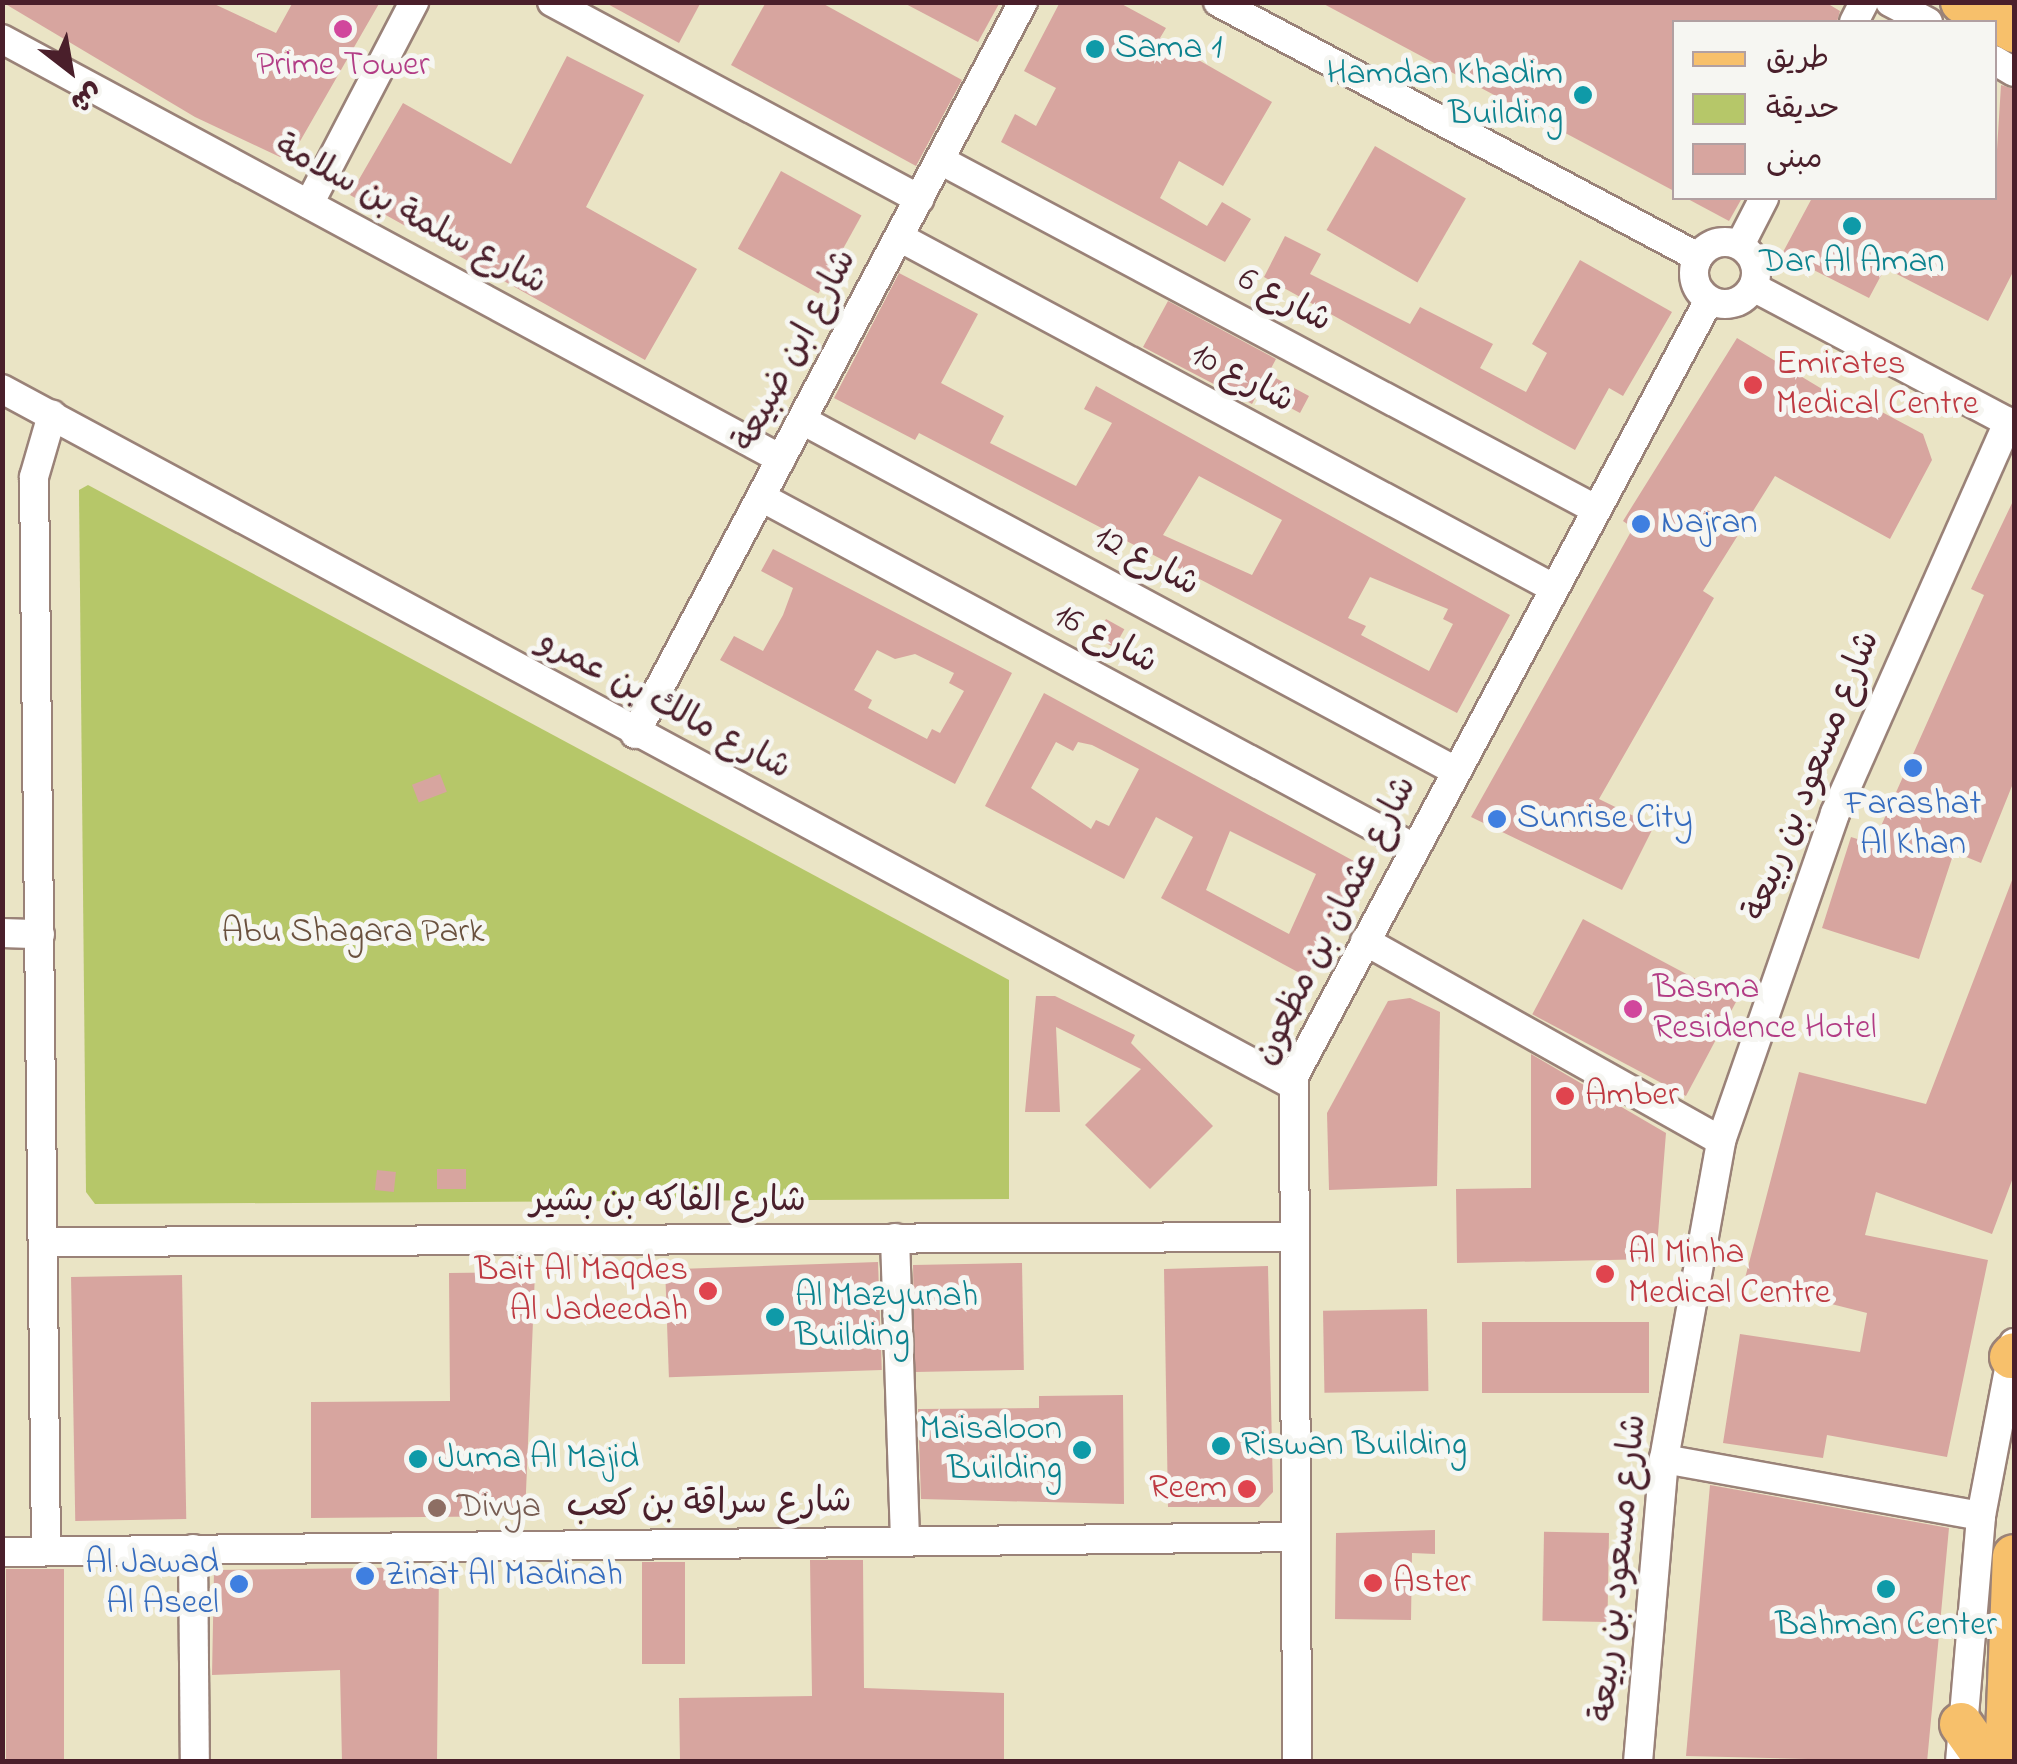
<!DOCTYPE html>
<meta charset="utf-8">
<style>
body{margin:0}
#map{position:relative;width:2017px;height:1764px;overflow:hidden;background:#eae4c5;font-family:"Indie Flower","Playpen Sans Arabic",sans-serif}
div>[style]{position:absolute}
.green>*{inset:0;background:#b6c769}
.building>*{inset:0;background:#d7a59f;transform-origin:0 0}
.roads{filter:drop-shadow(2px 0 #9a8278) drop-shadow(-2px 0 #9a8278) drop-shadow(0 2px #9a8278) drop-shadow(0 -2px #9a8278)}
.street>*{height:28px;margin:-14px;padding:0 14px;transform-origin:14px;border-radius:14px;background:#fff}
.street>.ring{margin:-14px;padding:0;box-sizing:content-box;background:none;border:28px solid #fff;border-radius:50%}
.primary>*{height:42px;margin:-21px;padding:0 21px;transform-origin:21px;border-radius:21px;background:#f7c06b}
.dots>*{width:28px;height:28px;translate:-50% -50%;box-sizing:border-box;border:5px solid #f6f6f2;border-radius:50%}
span{translate:-50% -50%;white-space:nowrap;text-align:center;line-height:1.15;-webkit-text-stroke:10px #f6f6f2;paint-order:stroke}
.culture-label{font-size:35px;color:#0d838f}
.left{translate:0 -50%;text-align:left}
.right{translate:-100% -50%;text-align:right}
.hotel-label{font-size:35px;color:#b23c85}
.street-label{font-size:35px;color:#4a1f2b}
.health-label{font-size:35px;color:#be3a42}
.shop-label{font-size:35px;color:#366cbe}
.park-label{font-size:35px;color:#6a513e}
.education-label{font-size:35px;color:#785e54}
.frame{position:absolute;inset:0;border:5px solid #4a1f2b;pointer-events:none}
.legend{position:absolute;left:1672px;top:20px;width:325px;height:180px;box-sizing:border-box;background:#f6f6f2;border:2px solid #b1a0a2;margin:0;padding:12px 18px;list-style:none;font-size:30px;color:#4a1f2b}
.legend li{display:flex;align-items:center;gap:20px;height:50px}
.legend b{width:50px;border:2px solid #b1a0a2}
.north{position:absolute;left:20px;top:20px;width:100px;height:100px;-webkit-text-stroke:8px #f6f6f2;paint-order:stroke;rotate:149deg;font-size:28px;font-weight:700;line-height:40px;text-align:center;color:#4a1f2b}
.north::after{content:'';display:block;margin:auto;width:35px;height:45px;background:#4a1f2b;clip-path:polygon(50% 0,100% 100%,50% 72%,0 100%)}
</style>
<div id="map">
<div class="green">
<div style="clip-path:polygon(88px 485px,1009px 980px,1009px 1199px,95px 1204px,86px 1192px,79px 490px)"></div>
</div>
<div class="building">
<div style="clip-path:polygon(2px 2px,210px 2px,276px 33px,293px 2px,380px 2px,295px 150px,280px 157px,195px 117px)"></div>
<div style="clip-path:polygon(604px 2px,701px 2px,679px 43px)"></div>
<div style="clip-path:polygon(766px 2px,820px 2px,962px 80px,916px 166px,731px 65px)"></div>
<div style="clip-path:polygon(902px 2px,1000px 2px,978px 42px)"></div>
<div style="clip-path:polygon(1060px 2px,1118px 2px,1166px 28px,1160px 38px,1272px 102px,1223px 186px,1179px 161px,1160px 198px,1207px 226px,1222px 202px,1251px 219px,1225px 262px,1001px 142px,1015px 114px,1036px 126px,1056px 88px,1024px 71px)"></div>
<div style="clip-path:polygon(1320px 2px,1825px 2px,1840px 11px,1837px 22px,1674px 22px,1674px 191px)"></div>
<div style="clip-path:polygon(567px 56px,644px 95px,586px 207px,697px 269px,645px 360px,350px 195px,403px 103px,511px 164px)"></div>
<div style="clip-path:polygon(2001px 85px,2014px 89px,2014px 270px,1988px 321px,1885px 268px,1869px 298px,1782px 254px,1812px 198px,1994px 198px)"></div>
<div style="left:1375px;top:146px;width:105px;height:97px;rotate:30deg"></div>
<div style="left:781px;top:171px;width:92px;height:89px;rotate:29deg"></div>
<div style="clip-path:polygon(1686px 198px,1742px 198px,1729px 221px)"></div>
<div style="clip-path:polygon(1285px 236px,1321px 254px,1310px 274px,1410px 324px,1420px 307px,1493px 344px,1480px 368px,1526px 392px,1547px 353px,1532px 344px,1580px 260px,1672px 312px,1623px 396px,1609px 388px,1575px 450px,1264px 277px)"></div>
<div style="clip-path:polygon(evenodd,899px 273px,978px 314px,941px 383px,1004px 416px,990px 443px,1076px 486px,1112px 423px,1084px 409px,1096px 386px,1510px 615px,1457px 713px,919px 433px,915px 440px,834px 398px,899px 273px,1199px 476px,1282px 520px,1252px 575px,1163px 535px,1199px 476px,899px 273px,1370px 577px,1448px 609px,1443px 619px,1453px 624px,1429px 671px,1361px 635px,1366px 626px,1348px 618px,1370px 577px)"></div>
<div style="clip-path:polygon(1168px 301px,1276px 359px,1268px 374px,1309px 396px,1300px 413px,1259px 391px,1252px 404px,1143px 347px)"></div>
<div style="clip-path:polygon(1737px 338px,1847px 404px,1852px 396px,1923px 434px,1932px 460px,1890px 539px,1775px 476px,1703px 591px,1714px 598px,1599px 799px,1654px 826px,1622px 890px,1471px 817px,1633px 528px,1623px 521px)"></div>
<div style="clip-path:polygon(2014px 499px,2014px 781px,1981px 863px,1954px 852px,1919px 959px,1822px 928px,1851px 837px,1873px 844px,1984px 595px,1971px 589px)"></div>
<div style="clip-path:polygon(evenodd,773px 549px,1012px 673px,955px 784px,720px 660px,734px 636px,763px 651px,783px 615px,793px 588px,761px 571px,773px 549px,877px 650px,895px 659px,915px 654px,954px 673px,949px 683px,964px 691px,940px 733px,932px 729px,927px 739px,868px 708px,872px 700px,854px 690px,877px 650px)"></div>
<div style="left:1106px;top:619px;width:21px;height:21px;rotate:29deg"></div>
<div style="clip-path:polygon(evenodd,1044px 693px,1363px 866px,1307px 977px,1161px 898px,1193px 837px,1156px 817px,1124px 879px,985px 806px,1044px 693px,1056px 742px,1073px 751px,1078px 742px,1092px 745px,1139px 769px,1109px 826px,1096px 820px,1091px 829px,1031px 788px,1056px 742px,1044px 693px,1230px 831px,1316px 874px,1289px 934px,1206px 890px,1230px 831px)"></div>
<div style="left:440px;top:774px;width:19px;height:30px;rotate:69deg"></div>
<div style="clip-path:polygon(2014px 875px,2014px 1175px,1992px 1234px,1876px 1192px,1865px 1235px,1988px 1260px,1947px 1457px,1827px 1435px,1823px 1458px,1723px 1443px,1740px 1334px,1860px 1352px,1867px 1313px,1744px 1282px,1799px 1072px,1926px 1104px)"></div>
<div style="left:1583px;top:919px;width:174px;height:108px;rotate:28deg"></div>
<div style="clip-path:polygon(1036px 996px,1055px 996px,1135px 1035px,1131px 1043px,1213px 1126px,1150px 1189px,1085px 1125px,1141px 1069px,1056px 1027px,1060px 1112px,1025px 1112px)"></div>
<div style="clip-path:polygon(1410px 998px,1440px 1012px,1437px 1186px,1329px 1190px,1327px 1113px,1388px 1001px)"></div>
<div style="clip-path:polygon(1531px 1054px,1666px 1133px,1656px 1259px,1457px 1263px,1456px 1189px,1531px 1188px)"></div>
<div style="left:437px;top:1169px;width:29px;height:20px"></div>
<div style="left:377px;top:1170px;width:19px;height:20px;rotate:6deg"></div>
<div style="left:878px;top:1262px;width:108px;height:213px;rotate:88deg"></div>
<div style="left:1022px;top:1263px;width:107px;height:109px;rotate:89deg"></div>
<div style="clip-path:polygon(1268px 1266px,1273px 1492px,1259px 1507px,1168px 1507px,1164px 1269px)"></div>
<div style="clip-path:polygon(535px 1272px,525px 1516px,311px 1518px,311px 1402px,450px 1401px,449px 1273px)"></div>
<div style="left:182px;top:1275px;width:244px;height:111px;rotate:89deg"></div>
<div style="left:1427px;top:1309px;width:82px;height:104px;rotate:89deg"></div>
<div style="left:1649px;top:1322px;width:71px;height:167px;rotate:90deg"></div>
<div style="clip-path:polygon(1123px 1395px,1124px 1504px,921px 1499px,918px 1409px,1039px 1408px,1039px 1396px)"></div>
<div style="clip-path:polygon(1710px 1485px,1949px 1528px,1927px 1762px,1686px 1756px)"></div>
<div style="clip-path:polygon(1435px 1530px,1435px 1554px,1412px 1553px,1411px 1620px,1335px 1619px,1336px 1533px)"></div>
<div style="left:1609px;top:1533px;width:89px;height:65px;rotate:91deg"></div>
<div style="clip-path:polygon(810px 1560px,863px 1560px,864px 1688px,1004px 1693px,1004px 1762px,680px 1762px,679px 1698px,812px 1696px)"></div>
<div style="left:642px;top:1562px;width:43px;height:102px"></div>
<div style="clip-path:polygon(439px 1567px,437px 1762px,342px 1762px,340px 1670px,212px 1675px,214px 1570px)"></div>
<div style="left:6px;top:1569px;width:58px;height:193px"></div>
</div>
<div class="roads">
<div class="street">
<div style="left:552px;top:2px;width:417px;rotate:28.2deg"></div>
<div style="left:1218px;top:2px;width:544px;rotate:27.98deg"></div>
<div style="left:1890px;top:2px;width:43px;rotate:27.8deg"></div>
<div style="left:1854px;top:22px;width:22px;rotate:-63deg"></div>
<div style="left:2px;top:39px;width:885px;rotate:28.33deg"></div>
<div style="left:1994px;top:60px;width:23px;rotate:31deg"></div>
<div style="left:940px;top:160px;width:740px;rotate:28.05deg"></div>
<div style="left:309px;top:204px;width:228px;rotate:-62.5deg"></div>
<div style="left:899px;top:237px;width:739px;rotate:28.2deg"></div>
<div class="ring" style="left:1694px;top:242px;width:34px;height:34px"></div>
<div style="left:1740px;top:245px;width:53px;rotate:-62.9deg"></div>
<div style="left:1753px;top:287px;width:295px;rotate:27.9deg"></div>
<div style="left:2px;top:389px;width:1464px;rotate:28.33deg"></div>
<div style="left:802px;top:420px;width:740px;rotate:28.23deg"></div>
<div style="left:761px;top:497px;width:741px;rotate:28.26deg"></div>
<div style="left:635px;top:734px;width:828px;rotate:-62.07deg"></div>
<div style="left:2px;top:933px;width:38px;rotate:2deg"></div>
<div style="left:1365px;top:941px;width:408px;rotate:29.3deg"></div>
<div style="left:895px;top:1238px;width:301px;rotate:88.1deg"></div>
<div style="left:45px;top:1242px;width:1248px;rotate:-0.23deg"></div>
<div style="left:1664px;top:1459px;width:322px;rotate:10.2deg"></div>
<div style="left:193px;top:1549px;width:213px;rotate:89.5deg"></div>
<div style="left:46px;top:1551px;width:1074px;rotate:-90.64deg"></div>
<div style="left:34px;top:477px;width:65px;rotate:-73.8deg"></div>
<div style="left:2px;top:1552px;width:1294px;rotate:-0.66deg"></div>
<div style="left:1297px;top:1762px;width:686px;rotate:-90.25deg"></div>
<div style="left:1294px;top:1076px;width:880px;rotate:-61.86deg"></div>
<div style="left:1638px;top:1762px;width:304px;rotate:-85.1deg"></div>
<div style="left:1664px;top:1459px;width:323px;rotate:-79.8deg"></div>
<div style="left:1721px;top:1141px;width:347px;rotate:-70.8deg"></div>
<div style="left:1835px;top:813px;width:428px;rotate:-66.1deg"></div>
<div style="left:1960px;top:1762px;width:247px;rotate:-85.1deg"></div>
<div style="left:1981px;top:1516px;width:176px;rotate:-79.2deg"></div>
</div>
<div class="primary">
<div style="left:1962px;top:2px;width:60px;rotate:29.1deg"></div>
<div style="left:2011px;top:1357px;width:4px;rotate:-45deg"></div>
<div style="left:1961px;top:1724px;width:47px;rotate:54.6deg"></div>
<div style="left:2006px;top:1762px;width:206px;rotate:-87.8deg"></div>
</div>
</div>
<div class="dots">
<div style="left:343px;top:29px;background:#d1479c"></div>
<div style="left:1095px;top:49px;background:#0f9aa8"></div>
<div style="left:1583px;top:95px;background:#0f9aa8"></div>
<div style="left:1852px;top:226px;background:#0f9aa8"></div>
<div style="left:1753px;top:385px;background:#e0444e"></div>
<div style="left:1641px;top:524px;background:#3f7fe0"></div>
<div style="left:1913px;top:768px;background:#3f7fe0"></div>
<div style="left:1497px;top:819px;background:#3f7fe0"></div>
<div style="left:1633px;top:1009px;background:#d1479c"></div>
<div style="left:1565px;top:1096px;background:#e0444e"></div>
<div style="left:1605px;top:1274px;background:#e0444e"></div>
<div style="left:708px;top:1291px;background:#e0444e"></div>
<div style="left:775px;top:1317px;background:#0f9aa8"></div>
<div style="left:1221px;top:1446px;background:#0f9aa8"></div>
<div style="left:1082px;top:1450px;background:#0f9aa8"></div>
<div style="left:418px;top:1459px;background:#0f9aa8"></div>
<div style="left:1247px;top:1489px;background:#e0444e"></div>
<div style="left:437px;top:1508px;background:#8d6e63"></div>
<div style="left:365px;top:1576px;background:#3f7fe0"></div>
<div style="left:1373px;top:1583px;background:#e0444e"></div>
<div style="left:239px;top:1584px;background:#3f7fe0"></div>
<div style="left:1886px;top:1589px;background:#0f9aa8"></div>
</div>
<div class="culture-label">
<span class="left" style="left:1115px;top:49px">Sama 1</span>
<span class="right" style="left:1563px;top:95px">Hamdan Khadim<br>Building</span>
<span style="left:1852px;top:263px">Dar Al Aman</span>
<span class="left" style="left:795px;top:1317px">Al Mazyunah<br>Building</span>
<span class="right" style="left:1062px;top:1450px">Maisaloon<br>Building</span>
<span class="left" style="left:1241px;top:1446px">Riswan Building</span>
<span class="left" style="left:438px;top:1459px">Juma Al Majid</span>
<span style="left:1886px;top:1626px">Bahman Center</span>
</div>
<div class="hotel-label">
<span style="left:343px;top:66px">Prime Tower</span>
<span class="left" style="left:1653px;top:1009px">Basma<br>Residence Hotel</span>
</div>
<div class="street-label">
<span style="left:410px;top:216px;rotate:28deg">شارع سلمة بن سلامة</span>
<span style="left:1284px;top:301px;rotate:28deg">شارع 6</span>
<span style="left:796px;top:351px;rotate:-62deg">شارع ابن ضبيعة</span>
<span style="left:1242px;top:379px;rotate:28deg">شارع 10</span>
<span style="left:1146px;top:562px;rotate:28deg">شارع 12</span>
<span style="left:1105px;top:640px;rotate:28deg">شارع 16</span>
<span style="left:664px;top:706px;rotate:28deg">شارع مالك بن عمرو</span>
<span style="left:1813px;top:776px;rotate:-68deg">شارع مسعود بن ربيعة</span>
<span style="left:1336px;top:921px;rotate:-63deg">شارع عثمان بن مظعون</span>
<span style="left:668px;top:1202px">شارع الفاكه بن بشير</span>
<span style="left:709px;top:1505px;rotate:-1deg">شارع سراقة بن كعب</span>
<span style="left:1620px;top:1568px;rotate:-84deg">شارع مسعود بن ربيعة</span>
</div>
<div class="health-label">
<span class="left" style="left:1776px;top:385px">Emirates<br>Medical Centre</span>
<span class="left" style="left:1585px;top:1096px">Amber</span>
<span class="left" style="left:1628px;top:1274px">Al Minha<br>Medical Centre</span>
<span class="right" style="left:688px;top:1291px">Bait Al Maqdes<br>Al Jadeedah</span>
<span class="right" style="left:1227px;top:1489px">Reem</span>
<span class="left" style="left:1393px;top:1583px">Aster</span>
</div>
<div class="shop-label">
<span class="left" style="left:1661px;top:524px">Najran</span>
<span style="left:1913px;top:825px">Farashat<br>Al Khan</span>
<span class="left" style="left:1517px;top:819px">Sunrise City</span>
<span class="right" style="left:219px;top:1584px">Al Jawad<br>Al Aseel</span>
<span class="left" style="left:385px;top:1576px">Zinat Al Madinah</span>
</div>
<div class="park-label">
<span style="left:353px;top:933px">Abu Shagara Park</span>
</div>
<div class="education-label">
<span class="left" style="left:457px;top:1508px">Divya</span>
</div>
<div class="frame"></div>
<ul class="legend">
<li><b style="height:12px;background:#f7c06b"></b>طريق</li>
<li><b style="height:28px;background:#b6c769"></b>حديقة</li>
<li><b style="height:28px;background:#d7a59f"></b>مبنى</li>
</ul>
<div class="north">ش</div>
</div>
